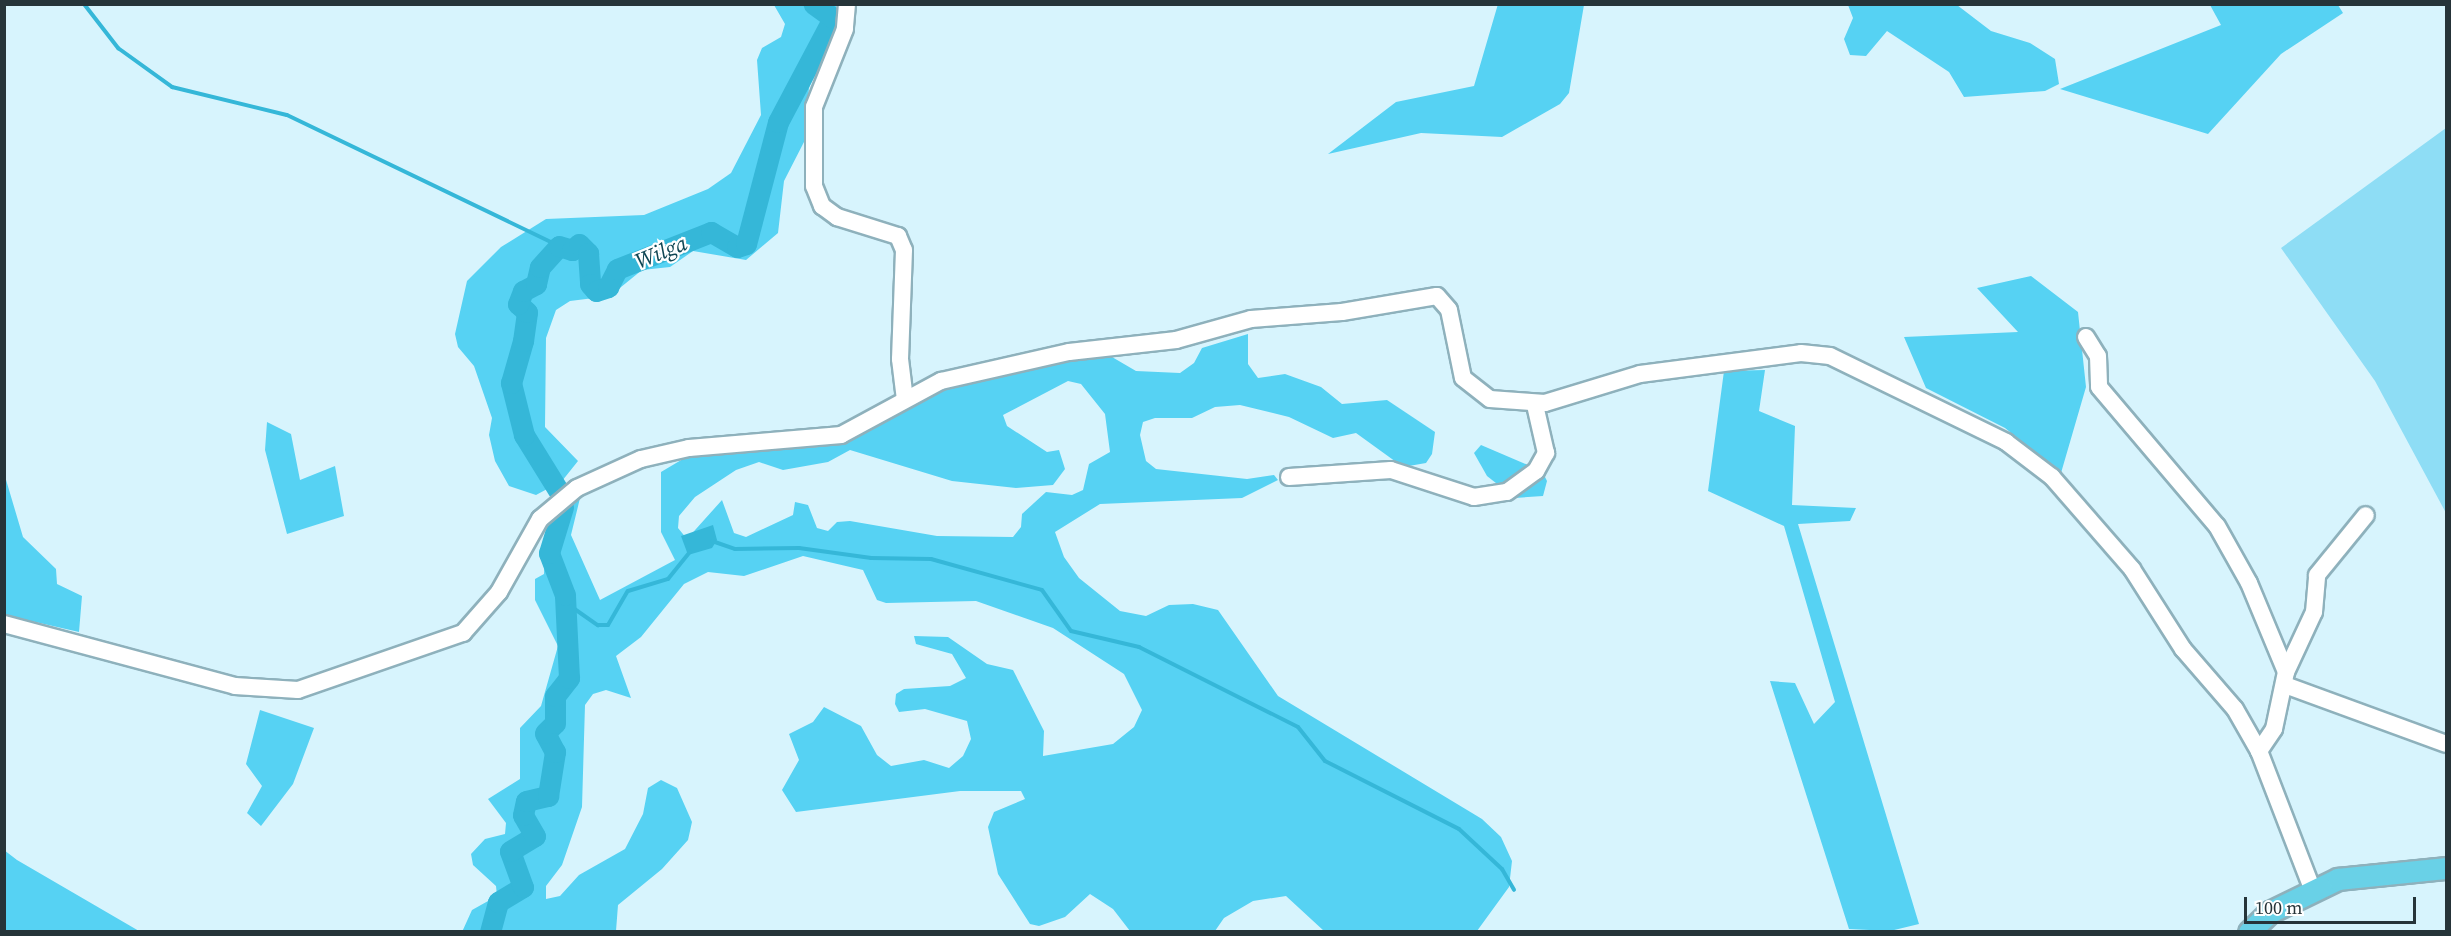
<!DOCTYPE html>
<style>
body{margin:0}
#map{position:relative;width:2451px;height:936px;overflow:hidden;background:#d7f4fd;font-family:"Source Serif 4",serif}
div>[style]{position:absolute}
.green>*{inset:0;background:#8eddf5}
.forest>*{inset:0;background:#56d2f3}
.water>*{inset:0;background:#35b7d8}
.stream>*{height:4px;margin:-2px;padding:0 2px;transform-origin:2px;border-radius:2px;background:#35b7d8}
.river>*{height:21px;margin:-10.5px;padding:0 10.5px;transform-origin:10.5px;border-radius:10.5px;background:#35b7d8}
.roads{filter:drop-shadow(2px 0 #8eb1bc) drop-shadow(-2px 0 #8eb1bc) drop-shadow(0 2px #8eb1bc) drop-shadow(0 -2px #8eb1bc)}
.minor>*{height:16px;margin:-8px;padding:0 8px;transform-origin:8px;border-radius:8px;background:#fff}
.major>*{height:21px;margin:-10.5px;padding:0 10.5px;transform-origin:10.5px;border-radius:10.5px;background:#69d1e7}
span{translate:-50% -50%;white-space:nowrap;text-align:center;line-height:1.15;-webkit-text-stroke:4.5px #fff;paint-order:stroke}
.water-label{font-size:22px;color:#0f4654;font-style:italic}
.frame{position:absolute;inset:0;border:6px solid #263439;pointer-events:none}
.scale{position:absolute;left:2244px;top:897px;width:172px;height:27px;box-sizing:border-box;border:3px solid #263439;border-top:0;padding-left:8px;font-size:18px;line-height:21px;white-space:nowrap;color:#263439;-webkit-text-stroke:4px #fff;paint-order:stroke}
</style>
<div id="map">
<div class="green">
<div style="clip-path:polygon(2446px 128px,2446px 513px,2375px 381px,2281px 248px)"></div>
</div>
<div class="forest">
<div style="clip-path:polygon(1498px 4px,1584px 5px,1569px 93px,1560px 104px,1502px 137px,1421px 133px,1328px 154px,1396px 102px,1474px 86px)"></div>
<div style="clip-path:polygon(2242px 4px,2338px 5px,2343px 13px,2281px 54px,2208px 134px,2060px 89px,2221px 25px,2210px 5px)"></div>
<div style="clip-path:polygon(774px 5px,836px 5px,838px 14px,809px 88px,805px 140px,784px 181px,778px 233px,746px 260px,693px 251px,670px 267px,642px 270px,610px 296px,570px 301px,556px 310px,546px 338px,545px 427px,578px 461px,562px 481px,536px 495px,509px 486px,495px 461px,489px 435px,492px 418px,474px 366px,458px 347px,455px 334px,467px 281px,501px 247px,546px 219px,644px 215px,708px 189px,731px 173px,761px 115px,757px 60px,762px 48px,781px 37px,785px 24px)"></div>
<div style="clip-path:polygon(1848px 5px,1957px 5px,1991px 31px,2030px 43px,2055px 59px,2059px 84px,2045px 91px,1964px 97px,1949px 72px,1887px 31px,1866px 56px,1850px 55px,1844px 39px,1853px 18px)"></div>
<div style="clip-path:polygon(2031px 276px,2078px 312px,2086px 387px,2061px 473px,2005px 428px,1926px 388px,1904px 337px,2018px 332px,1977px 288px)"></div>
<div style="clip-path:polygon(evenodd,1248px 334px,1248px 364px,1258px 378px,1285px 374px,1321px 387px,1342px 404px,1387px 400px,1435px 432px,1432px 454px,1426px 463px,1403px 467px,1356px 433px,1333px 438px,1289px 417px,1240px 405px,1215px 407px,1192px 418px,1155px 418px,1143px 422px,1140px 435px,1146px 461px,1156px 469px,1247px 479px,1274px 475px,1278px 480px,1242px 498px,1100px 504px,1055px 532px,1064px 557px,1079px 578px,1120px 611px,1146px 616px,1169px 605px,1193px 604px,1218px 610px,1278px 696px,1482px 819px,1501px 837px,1512px 861px,1509px 887px,1477px 931px,1324px 931px,1286px 896px,1253px 901px,1224px 918px,1215px 931px,1130px 931px,1113px 909px,1090px 894px,1065px 917px,1039px 926px,1030px 924px,998px 874px,988px 827px,994px 812px,1025px 799px,1021px 791px,960px 791px,796px 812px,782px 790px,799px 760px,789px 734px,813px 722px,824px 707px,861px 726px,877px 755px,891px 766px,924px 760px,949px 768px,963px 756px,971px 739px,967px 721px,925px 709px,899px 712px,895px 704px,896px 694px,904px 689px,950px 686px,966px 678px,952px 654px,916px 644px,914px 636px,948px 637px,987px 664px,1013px 670px,1044px 731px,1043px 756px,1113px 744px,1134px 727px,1142px 710px,1124px 674px,1053px 628px,976px 601px,886px 603px,877px 600px,863px 570px,803px 556px,744px 576px,708px 572px,684px 584px,641px 637px,616px 656px,631px 698px,606px 690px,593px 694px,585px 705px,582px 807px,562px 865px,546px 886px,546px 899px,560px 896px,579px 875px,625px 849px,643px 814px,648px 788px,661px 780px,677px 788px,692px 822px,688px 840px,662px 869px,618px 905px,616px 931px,462px 932px,472px 910px,497px 896px,496px 886px,473px 865px,471px 854px,485px 839px,505px 834px,506px 823px,488px 799px,520px 779px,520px 728px,541px 706px,558px 646px,535px 600px,535px 579px,544px 574px,545px 535px,581px 494px,571px 535px,600px 600px,675px 560px,661px 532px,661px 472px,693px 453px,819px 447px,934px 393px,1017px 367px,1112px 357px,1136px 371px,1180px 373px,1194px 363px,1202px 348px,1248px 334px,1068px 381px,1081px 384px,1105px 414px,1110px 452px,1089px 464px,1083px 490px,1072px 495px,1046px 492px,1022px 514px,1021px 527px,1013px 537px,937px 536px,850px 521px,837px 522px,828px 531px,817px 528px,808px 505px,795px 502px,793px 515px,746px 537px,734px 533px,722px 500px,687px 539px,678px 528px,679px 516px,695px 497px,736px 470px,759px 462px,783px 470px,828px 462px,850px 450px,952px 481px,1016px 488px,1053px 485px,1065px 469px,1059px 450px,1047px 452px,1007px 426px,1003px 415px,1068px 381px)"></div>
<div style="clip-path:polygon(1765px 370px,1759px 411px,1795px 426px,1792px 505px,1856px 508px,1850px 521px,1798px 524px,1919px 924px,1890px 931px,1849px 929px,1770px 681px,1795px 683px,1814px 724px,1835px 702px,1784px 526px,1708px 491px,1724px 371px)"></div>
<div style="clip-path:polygon(267px 422px,291px 434px,300px 480px,335px 466px,344px 516px,287px 534px,265px 450px)"></div>
<div style="clip-path:polygon(1481px 445px,1542px 471px,1547px 481px,1543px 496px,1515px 498px,1487px 476px,1474px 453px)"></div>
<div style="clip-path:polygon(4px 473px,23px 537px,56px 569px,57px 584px,82px 596px,79px 632px,5px 615px)"></div>
<div style="clip-path:polygon(260px 710px,314px 728px,293px 784px,261px 826px,247px 813px,262px 786px,246px 764px)"></div>
<div style="clip-path:polygon(4px 850px,17px 860px,139px 931px,5px 931px)"></div>
</div>
<div class="water">
<div style="clip-path:polygon(713px 525px,717px 540px,712px 548px,688px 555px,681px 536px)"></div>
</div>
<div class="stream">
<div style="left:84px;top:4px;width:56px;rotate:52.3deg"></div>
<div style="left:118px;top:48px;width:67px;rotate:35.8deg"></div>
<div style="left:172px;top:87px;width:118px;rotate:13.7deg"></div>
<div style="left:287px;top:115px;width:302px;rotate:25.7deg"></div>
<div style="left:712px;top:541px;width:24px;rotate:19deg"></div>
<div style="left:735px;top:549px;width:64px;rotate:-0.9deg"></div>
<div style="left:799px;top:548px;width:73px;rotate:7.9deg"></div>
<div style="left:871px;top:558px;width:60px;rotate:1deg"></div>
<div style="left:931px;top:559px;width:115px;rotate:15.6deg"></div>
<div style="left:1042px;top:590px;width:50px;rotate:54.7deg"></div>
<div style="left:1071px;top:631px;width:70px;rotate:13.2deg"></div>
<div style="left:1139px;top:647px;width:178px;rotate:26.7deg"></div>
<div style="left:1298px;top:727px;width:43px;rotate:51.5deg"></div>
<div style="left:1325px;top:761px;width:150px;rotate:26.9deg"></div>
<div style="left:1459px;top:829px;width:59px;rotate:42.9deg"></div>
<div style="left:1502px;top:869px;width:24px;rotate:60deg"></div>
<div style="left:566px;top:603px;width:39px;rotate:35deg"></div>
<div style="left:598px;top:625px;width:10px"></div>
<div style="left:608px;top:625px;width:39px;rotate:-60deg"></div>
<div style="left:628px;top:591px;width:42px;rotate:-16.7deg"></div>
<div style="left:668px;top:579px;width:35px;rotate:-51deg"></div>
</div>
<div class="river">
<div style="left:558px;top:490px;width:65px;rotate:-121.7deg"></div>
<div style="left:524px;top:435px;width:54px;rotate:-104deg"></div>
<div style="left:511px;top:383px;width:44px;rotate:-74.1deg"></div>
<div style="left:523px;top:341px;width:29px;rotate:-82deg"></div>
<div style="left:527px;top:312px;width:12px;rotate:-138deg"></div>
<div style="left:518px;top:304px;width:14px;rotate:-69deg"></div>
<div style="left:523px;top:291px;width:15px;rotate:-28deg"></div>
<div style="left:536px;top:284px;width:17px;rotate:-77deg"></div>
<div style="left:540px;top:267px;width:28px;rotate:-48deg"></div>
<div style="left:559px;top:246px;width:14px;rotate:17deg"></div>
<div style="left:572px;top:250px;width:9px;rotate:-41deg"></div>
<div style="left:579px;top:244px;width:13px;rotate:45deg"></div>
<div style="left:588px;top:253px;width:31px;rotate:86deg"></div>
<div style="left:590px;top:284px;width:9px;rotate:49deg"></div>
<div style="left:596px;top:291px;width:13px;rotate:-18deg"></div>
<div style="left:608px;top:287px;width:20px;rotate:-63deg"></div>
<div style="left:617px;top:269px;width:101px;rotate:-21.5deg"></div>
<div style="left:711px;top:232px;width:30px;rotate:30deg"></div>
<div style="left:737px;top:247px;width:9px;rotate:-18deg"></div>
<div style="left:746px;top:244px;width:126px;rotate:-75.3deg"></div>
<div style="left:778px;top:122px;width:118px;rotate:-62.1deg"></div>
<div style="left:833px;top:18px;width:24px;rotate:-144deg"></div>
<div style="left:490px;top:932px;width:31px;rotate:-75deg"></div>
<div style="left:498px;top:902px;width:29px;rotate:-31deg"></div>
<div style="left:523px;top:887px;width:38px;rotate:-110deg"></div>
<div style="left:510px;top:851px;width:29px;rotate:-31deg"></div>
<div style="left:535px;top:836px;width:24px;rotate:-120deg"></div>
<div style="left:523px;top:815px;width:14px;rotate:-78deg"></div>
<div style="left:526px;top:801px;width:23px;rotate:-13deg"></div>
<div style="left:548px;top:796px;width:45px;rotate:-81deg"></div>
<div style="left:555px;top:752px;width:21px;rotate:-118deg"></div>
<div style="left:545px;top:733px;width:14px;rotate:-45deg"></div>
<div style="left:555px;top:723px;width:27px;rotate:-90deg"></div>
<div style="left:555px;top:696px;width:23px;rotate:-52deg"></div>
<div style="left:569px;top:678px;width:83px;rotate:-92.8deg"></div>
<div style="left:565px;top:595px;width:45px;rotate:-110.9deg"></div>
<div style="left:549px;top:553px;width:48px;rotate:-73.1deg"></div>
</div>
<div class="roads">
<div class="minor">
<div style="left:847px;top:4px;width:25px;rotate:95deg"></div>
<div style="left:845px;top:29px;width:84px;rotate:111.7deg"></div>
<div style="left:814px;top:107px;width:79px;rotate:90deg"></div>
<div style="left:814px;top:186px;width:22px;rotate:68deg"></div>
<div style="left:822px;top:206px;width:19px;rotate:36deg"></div>
<div style="left:837px;top:217px;width:64px;rotate:17.3deg"></div>
<div style="left:898px;top:236px;width:15px;rotate:67deg"></div>
<div style="left:904px;top:250px;width:109px;rotate:92.1deg"></div>
<div style="left:900px;top:359px;width:38px;rotate:83deg"></div>
<div style="left:2086px;top:337px;width:22px;rotate:58deg"></div>
<div style="left:2098px;top:356px;width:31px;rotate:88deg"></div>
<div style="left:2099px;top:387px;width:182px;rotate:49.7deg"></div>
<div style="left:2217px;top:526px;width:65px;rotate:60.7deg"></div>
<div style="left:2249px;top:583px;width:96px;rotate:67.4deg"></div>
<div style="left:2286px;top:672px;width:58px;rotate:101.9deg"></div>
<div style="left:2274px;top:729px;width:27px;rotate:124deg"></div>
<div style="left:1289px;top:477px;width:102px;rotate:-3.9deg"></div>
<div style="left:1391px;top:470px;width:87px;rotate:18deg"></div>
<div style="left:1474px;top:497px;width:33px;rotate:-9deg"></div>
<div style="left:1507px;top:492px;width:36px;rotate:-36deg"></div>
<div style="left:1536px;top:471px;width:21px;rotate:-61deg"></div>
<div style="left:1546px;top:453px;width:49px;rotate:-102.9deg"></div>
<div style="left:4px;top:624px;width:239px;rotate:15deg"></div>
<div style="left:235px;top:686px;width:63px;rotate:3.6deg"></div>
<div style="left:298px;top:690px;width:175px;rotate:-19.1deg"></div>
<div style="left:463px;top:633px;width:55px;rotate:-48.7deg"></div>
<div style="left:499px;top:592px;width:84px;rotate:-60.7deg"></div>
<div style="left:540px;top:519px;width:48px;rotate:-40deg"></div>
<div style="left:577px;top:488px;width:70px;rotate:-24.4deg"></div>
<div style="left:641px;top:459px;width:49px;rotate:-12.9deg"></div>
<div style="left:689px;top:448px;width:153px;rotate:-4.9deg"></div>
<div style="left:841px;top:435px;width:114px;rotate:-28.4deg"></div>
<div style="left:941px;top:381px;width:131px;rotate:-12.8deg"></div>
<div style="left:1069px;top:352px;width:108px;rotate:-6.4deg"></div>
<div style="left:1176px;top:340px;width:78px;rotate:-15.6deg"></div>
<div style="left:1251px;top:319px;width:91px;rotate:-4.4deg"></div>
<div style="left:1342px;top:312px;width:96px;rotate:-9.6deg"></div>
<div style="left:1437px;top:296px;width:18px;rotate:49deg"></div>
<div style="left:1449px;top:310px;width:69px;rotate:78.4deg"></div>
<div style="left:1463px;top:378px;width:34px;rotate:38deg"></div>
<div style="left:1490px;top:399px;width:55px;rotate:4.2deg"></div>
<div style="left:1545px;top:403px;width:99px;rotate:-17deg"></div>
<div style="left:1640px;top:374px;width:162px;rotate:-7.4deg"></div>
<div style="left:1801px;top:353px;width:29px;rotate:6deg"></div>
<div style="left:1830px;top:356px;width:196px;rotate:26deg"></div>
<div style="left:2006px;top:442px;width:58px;rotate:37.3deg"></div>
<div style="left:2052px;top:477px;width:122px;rotate:49deg"></div>
<div style="left:2132px;top:569px;width:95px;rotate:57.5deg"></div>
<div style="left:2183px;top:649px;width:79px;rotate:49.1deg"></div>
<div style="left:2235px;top:709px;width:48px;rotate:60.3deg"></div>
<div style="left:2259px;top:751px;width:147px;rotate:68.9deg"></div>
<div style="left:2286px;top:672px;width:66px;rotate:-65deg"></div>
<div style="left:2314px;top:612px;width:37px;rotate:-85deg"></div>
<div style="left:2317px;top:575px;width:77px;rotate:-50.8deg"></div>
<div style="left:2285px;top:685px;width:171px;rotate:20.1deg"></div>
</div>
<div class="major">
<div style="left:2249px;top:932px;width:29px;rotate:-44deg"></div>
<div style="left:2270px;top:912px;width:76px;rotate:-25.9deg"></div>
<div style="left:2338px;top:879px;width:109px;rotate:-5.8deg"></div>
</div>
</div>
<div class="water-label">
<span style="left:661px;top:252px;rotate:-22deg">Wilga</span>
</div>
<div class="frame"></div>
<div class="scale">100 m</div>
</div>
